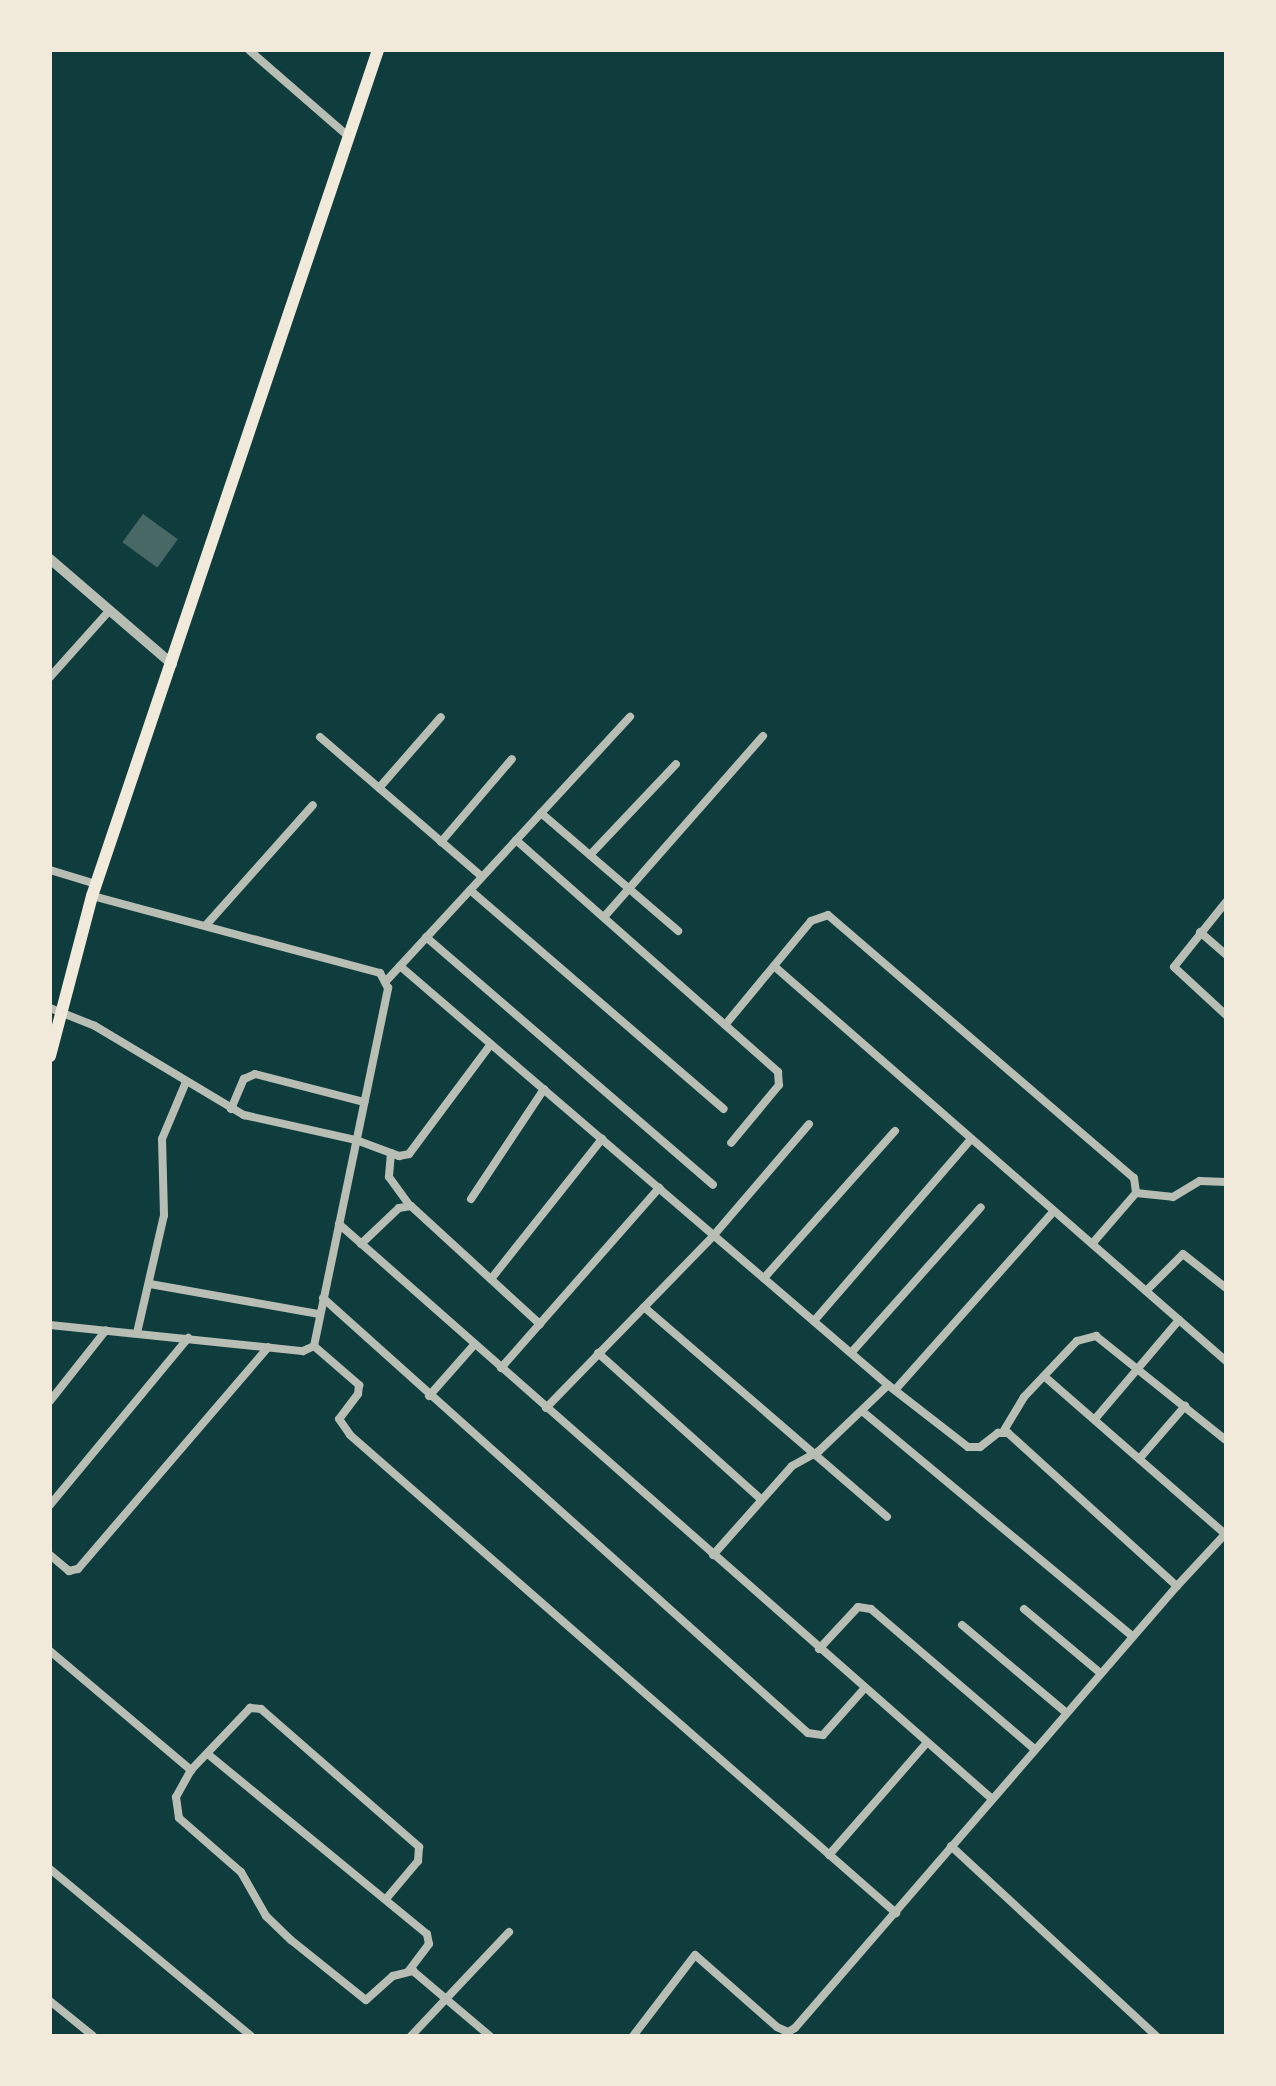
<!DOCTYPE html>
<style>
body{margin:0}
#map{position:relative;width:1276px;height:2086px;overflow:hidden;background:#0f3d3e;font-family:Commissioner,sans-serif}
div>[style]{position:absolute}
.building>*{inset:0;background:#486865;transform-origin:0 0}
.minor>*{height:8px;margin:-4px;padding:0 4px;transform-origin:4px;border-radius:4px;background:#b8beb3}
.tertiary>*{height:10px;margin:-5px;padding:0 5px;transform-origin:5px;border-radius:5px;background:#b8beb3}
.primary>*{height:12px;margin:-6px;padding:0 6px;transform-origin:6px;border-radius:6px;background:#f1e9da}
span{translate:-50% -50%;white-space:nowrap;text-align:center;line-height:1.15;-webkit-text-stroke:7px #f1e9da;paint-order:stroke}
.frame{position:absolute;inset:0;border:52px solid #f1e9da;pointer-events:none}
</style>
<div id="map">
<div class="building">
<div style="left:143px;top:514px;width:43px;height:35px;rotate:36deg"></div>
</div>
<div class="minor">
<div style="left:249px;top:50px;width:133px;rotate:41deg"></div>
<div style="left:50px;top:677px;width:90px;rotate:-48.2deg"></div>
<div style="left:320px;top:737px;width:214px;rotate:40.8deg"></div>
<div style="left:379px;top:788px;width:94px;rotate:-48.9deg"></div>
<div style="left:541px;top:813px;width:181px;rotate:40.7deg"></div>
<div style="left:516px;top:840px;width:350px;rotate:41.5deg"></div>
<div style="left:778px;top:1072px;width:13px;rotate:86deg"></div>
<div style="left:779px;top:1085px;width:75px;rotate:129.6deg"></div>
<div style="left:441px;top:842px;width:109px;rotate:-49.5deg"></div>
<div style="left:590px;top:855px;width:125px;rotate:-46.6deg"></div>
<div style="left:50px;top:870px;width:48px;rotate:16.9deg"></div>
<div style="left:470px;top:890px;width:335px;rotate:40.8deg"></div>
<div style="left:1226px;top:902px;width:83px;rotate:128.7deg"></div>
<div style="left:1174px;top:967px;width:71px;rotate:42.7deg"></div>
<div style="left:604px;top:917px;width:241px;rotate:-48.7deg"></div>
<div style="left:207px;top:924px;width:159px;rotate:-48.3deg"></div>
<div style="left:1200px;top:932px;width:35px;rotate:41deg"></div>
<div style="left:426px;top:937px;width:379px;rotate:40.8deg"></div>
<div style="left:400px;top:966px;width:643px;rotate:40.65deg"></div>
<div style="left:888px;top:1385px;width:101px;rotate:37.8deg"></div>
<div style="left:968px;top:1447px;width:12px"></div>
<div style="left:980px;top:1447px;width:23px;rotate:-38deg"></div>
<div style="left:998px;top:1433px;width:10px"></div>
<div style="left:1008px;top:1433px;width:228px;rotate:42.2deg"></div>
<div style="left:1177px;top:1586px;width:584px;rotate:130.84deg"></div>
<div style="left:795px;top:2028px;width:8px;rotate:150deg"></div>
<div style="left:788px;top:2032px;width:12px;rotate:-156deg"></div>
<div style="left:777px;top:2027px;width:109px;rotate:-138.7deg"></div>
<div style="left:695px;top:1955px;width:102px;rotate:127.4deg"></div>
<div style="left:774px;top:966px;width:600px;rotate:41.15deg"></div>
<div style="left:388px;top:979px;width:357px;rotate:-47.3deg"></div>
<div style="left:50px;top:1008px;width:48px;rotate:21.8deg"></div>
<div style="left:95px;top:1026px;width:174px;rotate:30.9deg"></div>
<div style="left:244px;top:1115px;width:115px;rotate:12.6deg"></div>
<div style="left:356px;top:1140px;width:46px;rotate:20.4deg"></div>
<div style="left:399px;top:1156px;width:10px;rotate:-11deg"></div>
<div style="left:409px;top:1154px;width:137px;rotate:-53.3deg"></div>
<div style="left:725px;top:1025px;width:135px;rotate:-50.4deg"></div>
<div style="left:811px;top:921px;width:18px;rotate:-19deg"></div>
<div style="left:828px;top:915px;width:403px;rotate:40.7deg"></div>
<div style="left:1134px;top:1178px;width:15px;rotate:82deg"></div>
<div style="left:1136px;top:1193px;width:67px;rotate:130.8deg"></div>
<div style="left:231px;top:1109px;width:33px;rotate:-67deg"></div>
<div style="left:244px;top:1079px;width:12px;rotate:-24deg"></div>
<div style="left:255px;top:1074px;width:113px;rotate:14.4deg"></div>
<div style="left:391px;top:1153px;width:24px;rotate:95deg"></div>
<div style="left:389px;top:1177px;width:34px;rotate:54deg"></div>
<div style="left:1136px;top:1193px;width:37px;rotate:6deg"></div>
<div style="left:1173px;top:1197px;width:31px;rotate:-31deg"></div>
<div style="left:1200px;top:1181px;width:26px;rotate:2deg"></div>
<div style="left:471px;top:1199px;width:132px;rotate:-56.4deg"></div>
<div style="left:339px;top:1224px;width:869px;rotate:41.36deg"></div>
<div style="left:361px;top:1244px;width:52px;rotate:-43.5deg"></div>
<div style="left:399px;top:1208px;width:12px;rotate:-9deg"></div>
<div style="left:411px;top:1206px;width:175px;rotate:42.5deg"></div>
<div style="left:764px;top:1278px;width:197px;rotate:-48.3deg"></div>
<div style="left:491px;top:1279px;width:179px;rotate:-51.6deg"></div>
<div style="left:150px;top:1284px;width:172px;rotate:10.1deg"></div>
<div style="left:1146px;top:1291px;width:52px;rotate:-45deg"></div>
<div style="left:1183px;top:1254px;width:55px;rotate:38.3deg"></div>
<div style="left:323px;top:1298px;width:651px;rotate:41.89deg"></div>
<div style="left:808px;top:1733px;width:15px;rotate:8deg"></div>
<div style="left:823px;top:1735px;width:62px;rotate:-48.3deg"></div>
<div style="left:644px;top:1307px;width:321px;rotate:40.8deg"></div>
<div style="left:814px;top:1321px;width:240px;rotate:-49.2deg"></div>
<div style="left:50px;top:1325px;width:254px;rotate:5.9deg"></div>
<div style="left:303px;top:1351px;width:12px;rotate:-24deg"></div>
<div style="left:314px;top:1346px;width:366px;rotate:-78.3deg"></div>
<div style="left:388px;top:988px;width:17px;rotate:-118deg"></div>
<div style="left:380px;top:973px;width:298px;rotate:-165deg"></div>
<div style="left:137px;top:1333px;width:121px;rotate:-77.1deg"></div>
<div style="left:164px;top:1215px;width:76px;rotate:-91.5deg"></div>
<div style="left:162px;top:1139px;width:62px;rotate:-67.2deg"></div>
<div style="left:314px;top:1346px;width:60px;rotate:40.9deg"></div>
<div style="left:359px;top:1385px;width:9px;rotate:96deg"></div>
<div style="left:358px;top:1394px;width:31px;rotate:127deg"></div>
<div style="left:339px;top:1419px;width:19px;rotate:55deg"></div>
<div style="left:350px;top:1435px;width:726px;rotate:41.2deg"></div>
<div style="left:598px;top:1353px;width:219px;rotate:41.9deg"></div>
<div style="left:851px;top:1353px;width:195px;rotate:-48.3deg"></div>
<div style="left:501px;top:1368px;width:240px;rotate:-48.7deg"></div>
<div style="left:1044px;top:1376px;width:240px;rotate:41.1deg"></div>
<div style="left:895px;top:1390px;width:239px;rotate:-48.4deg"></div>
<div style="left:429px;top:1396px;width:68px;rotate:-48.6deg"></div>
<div style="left:50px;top:1401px;width:90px;rotate:-51.7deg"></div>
<div style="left:546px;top:1408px;width:241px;rotate:-45.8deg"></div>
<div style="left:714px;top:1235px;width:146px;rotate:-49.4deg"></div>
<div style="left:862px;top:1411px;width:351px;rotate:39.8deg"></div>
<div style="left:1095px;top:1419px;width:130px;rotate:-49.7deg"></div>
<div style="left:1003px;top:1432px;width:41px;rotate:-59deg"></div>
<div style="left:1024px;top:1397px;width:77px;rotate:-46.6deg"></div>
<div style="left:1077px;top:1341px;width:20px;rotate:-15deg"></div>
<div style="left:1096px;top:1336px;width:166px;rotate:38.7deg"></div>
<div style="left:1140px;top:1458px;width:69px;rotate:-49.1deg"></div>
<div style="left:50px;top:1505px;width:217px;rotate:-50.4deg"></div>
<div style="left:50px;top:1555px;width:25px;rotate:40deg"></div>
<div style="left:69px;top:1571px;width:9px;rotate:-13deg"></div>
<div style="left:78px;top:1569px;width:292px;rotate:-49.4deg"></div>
<div style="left:713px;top:1555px;width:119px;rotate:-48.4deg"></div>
<div style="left:792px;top:1466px;width:31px;rotate:-29deg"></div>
<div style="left:819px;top:1451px;width:95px;rotate:-43.7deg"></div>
<div style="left:1177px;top:1586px;width:72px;rotate:-47.2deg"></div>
<div style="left:1024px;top:1609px;width:98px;rotate:40deg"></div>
<div style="left:962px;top:1625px;width:133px;rotate:40.1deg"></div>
<div style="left:819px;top:1649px;width:57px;rotate:-47.1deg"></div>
<div style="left:858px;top:1607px;width:13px;rotate:9deg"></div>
<div style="left:871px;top:1609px;width:213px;rotate:40.6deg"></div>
<div style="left:50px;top:1651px;width:185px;rotate:40.2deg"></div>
<div style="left:191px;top:1770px;width:86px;rotate:-46.4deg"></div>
<div style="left:250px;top:1708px;width:11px;rotate:5deg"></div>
<div style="left:261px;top:1709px;width:210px;rotate:41.1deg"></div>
<div style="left:419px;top:1847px;width:14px;rotate:94deg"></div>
<div style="left:418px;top:1861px;width:50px;rotate:130.1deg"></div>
<div style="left:209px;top:1755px;width:282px;rotate:39.4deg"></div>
<div style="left:427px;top:1934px;width:10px;rotate:79deg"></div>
<div style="left:429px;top:1944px;width:34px;rotate:127deg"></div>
<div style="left:191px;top:1770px;width:31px;rotate:119deg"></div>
<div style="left:176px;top:1797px;width:21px;rotate:82deg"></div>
<div style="left:179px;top:1818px;width:82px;rotate:41.1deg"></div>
<div style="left:241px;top:1872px;width:51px;rotate:60.4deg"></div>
<div style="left:266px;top:1916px;width:35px;rotate:44deg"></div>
<div style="left:291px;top:1940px;width:96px;rotate:38.7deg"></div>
<div style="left:366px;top:2000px;width:36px;rotate:-42deg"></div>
<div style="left:393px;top:1976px;width:21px;rotate:-14deg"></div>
<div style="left:413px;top:1971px;width:101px;rotate:40.2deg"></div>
<div style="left:951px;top:1846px;width:280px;rotate:42.8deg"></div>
<div style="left:829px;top:1855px;width:147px;rotate:-48.9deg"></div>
<div style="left:50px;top:1869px;width:261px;rotate:39.7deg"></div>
<div style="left:50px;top:2001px;width:55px;rotate:39.1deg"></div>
<div style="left:411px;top:2036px;width:143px;rotate:-46.7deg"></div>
</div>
<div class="tertiary">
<div style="left:50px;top:559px;width:161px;rotate:40.7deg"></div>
</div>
<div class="primary">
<div style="left:50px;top:1056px;width:165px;rotate:-75.3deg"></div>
<div style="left:92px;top:896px;width:893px;rotate:-71.32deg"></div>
</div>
<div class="frame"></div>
</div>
